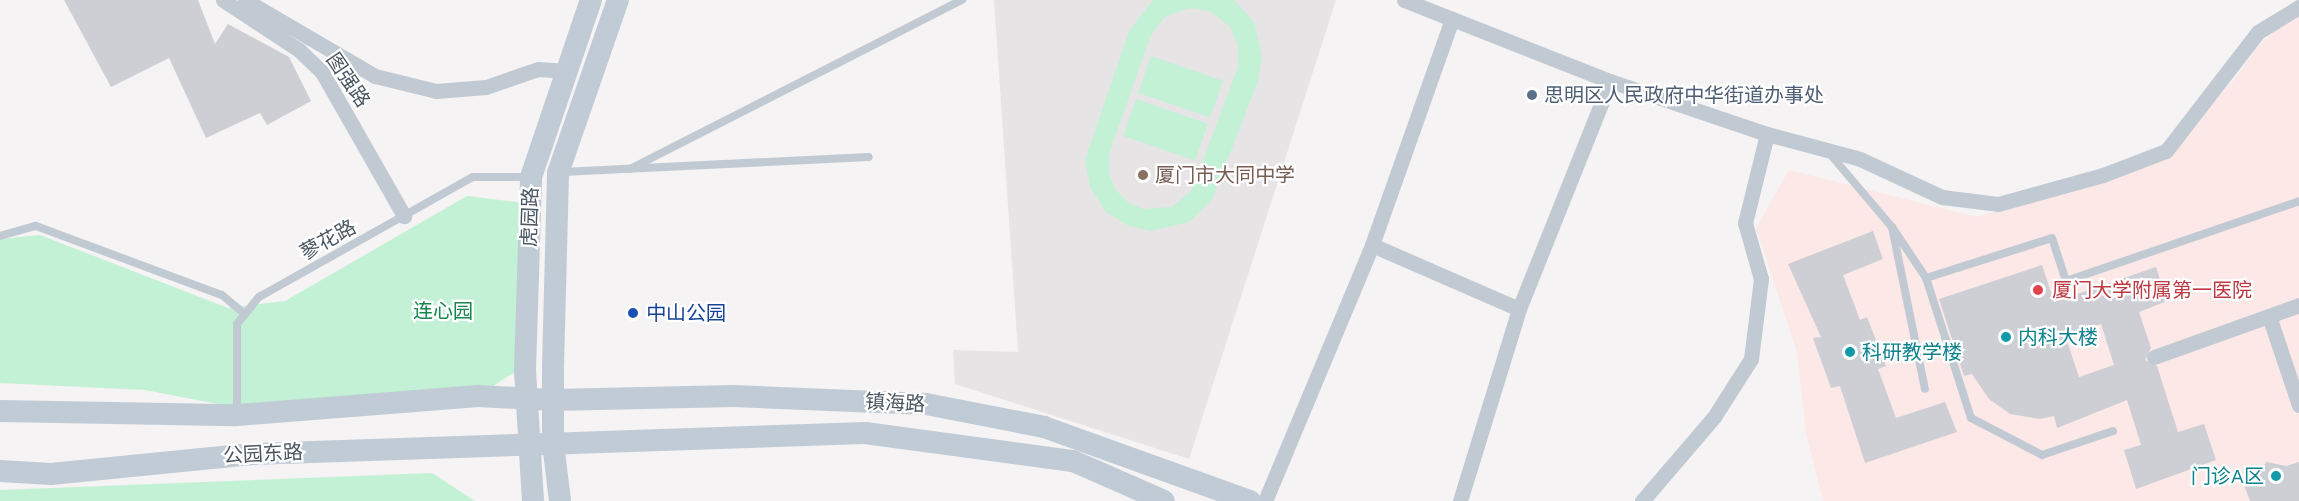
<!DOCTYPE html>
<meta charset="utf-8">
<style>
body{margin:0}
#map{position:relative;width:2299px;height:501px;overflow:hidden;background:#f5f3f3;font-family:"Work Sans","Noto Sans SC",sans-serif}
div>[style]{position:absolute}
.education>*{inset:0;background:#e6e4e5}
.medical>*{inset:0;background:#fce8e6}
.green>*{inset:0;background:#c3f1d5;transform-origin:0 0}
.building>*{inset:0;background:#cdcfd5}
.lane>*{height:8px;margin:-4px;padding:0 4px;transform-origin:4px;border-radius:4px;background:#c1cad2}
.street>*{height:15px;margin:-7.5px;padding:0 7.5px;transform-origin:7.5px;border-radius:7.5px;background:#c1cad2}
.secondary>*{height:22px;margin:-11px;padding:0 11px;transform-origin:11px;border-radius:11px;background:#c1cbd6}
.dots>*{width:16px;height:16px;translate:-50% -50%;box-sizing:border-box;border:3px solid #fff;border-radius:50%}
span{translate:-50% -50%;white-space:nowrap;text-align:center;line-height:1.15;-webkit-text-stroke:4.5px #fff;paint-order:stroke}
.street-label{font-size:20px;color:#4a5661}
.service-label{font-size:20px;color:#4e5e75}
.left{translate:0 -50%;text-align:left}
.education-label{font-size:20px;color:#785e54}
.health-label{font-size:20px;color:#be3a42}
.park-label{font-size:20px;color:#17864f}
.transit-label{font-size:20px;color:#164399}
.culture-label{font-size:20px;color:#0d838f}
.right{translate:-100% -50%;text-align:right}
</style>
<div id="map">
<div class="education">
<div style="clip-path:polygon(994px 0,1336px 0,1189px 459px,955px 384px,953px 350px,1018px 352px)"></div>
</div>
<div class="medical">
<div style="clip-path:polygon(2299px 11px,2299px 501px,1823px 501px,1806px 433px,1797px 352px,1756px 228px,1789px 170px,1977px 217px,2164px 158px,2234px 80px,2258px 46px)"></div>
</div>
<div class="green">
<div style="clip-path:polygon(evenodd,1153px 0,1234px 0,1254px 22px,1262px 56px,1258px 81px,1212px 200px,1189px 222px,1151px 231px,1129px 226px,1106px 212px,1090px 187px,1085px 160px,1129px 31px,1153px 0,1189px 8px,1210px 11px,1230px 27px,1238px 46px,1238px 67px,1192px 190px,1172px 207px,1144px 209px,1130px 204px,1115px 189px,1109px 174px,1109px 154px,1151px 35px,1165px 17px,1189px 8px)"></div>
<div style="left:1151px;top:56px;width:76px;height:39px;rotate:19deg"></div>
<div style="left:1136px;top:99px;width:76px;height:39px;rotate:19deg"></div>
<div style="clip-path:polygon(467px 196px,534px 204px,530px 362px,472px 400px,234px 407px,145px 390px,0 383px,0 239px,40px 235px,228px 308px,285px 301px)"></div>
<div style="clip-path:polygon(432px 473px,475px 501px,0 501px,0 490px)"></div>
</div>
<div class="building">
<div style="clip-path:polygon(64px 0,198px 0,215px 44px,228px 24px,289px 57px,311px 101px,267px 125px,260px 113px,206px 138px,169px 58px,111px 87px)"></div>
<div style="clip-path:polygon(1873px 231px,1883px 259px,1843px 275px,1860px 320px,1867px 317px,1886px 366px,1878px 369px,1896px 418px,1945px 402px,1957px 432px,1865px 463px,1840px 386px,1831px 388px,1813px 338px,1821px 337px,1788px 264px)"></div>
<div style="clip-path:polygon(evenodd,2042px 265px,2054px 302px,2156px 267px,2167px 301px,2139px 312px,2151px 348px,2145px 360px,2157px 366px,2178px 432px,2204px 424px,2216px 460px,2136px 489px,2124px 450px,2141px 445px,2127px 400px,2057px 428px,2054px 416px,2040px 419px,2010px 414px,1989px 399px,1972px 374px,1964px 376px,1939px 299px,2042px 265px,2101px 324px,2114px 365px,2079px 377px,2065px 335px,2101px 324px)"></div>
<div style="clip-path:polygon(2267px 462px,2286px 466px,2299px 462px,2299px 501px,2250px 501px,2244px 485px)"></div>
</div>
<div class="lane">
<div style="left:1830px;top:154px;width:96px;rotate:49.7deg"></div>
<div style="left:1892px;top:227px;width:61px;rotate:56.3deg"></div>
<div style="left:630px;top:169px;width:373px;rotate:-27deg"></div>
<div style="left:562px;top:172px;width:307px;rotate:-2.8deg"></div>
<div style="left:1892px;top:227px;width:165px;rotate:78.5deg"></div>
<div style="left:0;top:236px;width:37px;rotate:-16deg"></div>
<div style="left:36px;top:226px;width:198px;rotate:20.4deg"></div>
<div style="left:222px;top:295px;width:30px;rotate:40deg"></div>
<div style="left:237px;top:414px;width:90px;rotate:-90deg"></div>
<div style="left:237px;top:324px;width:35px;rotate:-51deg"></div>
<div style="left:259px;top:297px;width:245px;rotate:-29.3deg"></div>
<div style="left:473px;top:177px;width:56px"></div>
<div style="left:2113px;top:431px;width:75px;rotate:161.3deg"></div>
<div style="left:2042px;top:455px;width:80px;rotate:-152.5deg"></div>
<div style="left:1971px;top:418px;width:147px;rotate:-107.8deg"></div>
<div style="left:1926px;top:278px;width:132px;rotate:-17.6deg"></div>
<div style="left:2052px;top:238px;width:45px;rotate:72deg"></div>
<div style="left:2066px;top:281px;width:246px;rotate:-18.9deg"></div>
</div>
<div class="street">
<div style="left:223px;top:0;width:91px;rotate:33.3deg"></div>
<div style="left:299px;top:50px;width:32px;rotate:44deg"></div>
<div style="left:322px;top:72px;width:166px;rotate:60.3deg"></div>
<div style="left:245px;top:0;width:151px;rotate:30.3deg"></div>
<div style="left:375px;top:76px;width:63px;rotate:13.8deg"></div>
<div style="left:436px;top:91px;width:50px;rotate:-4.6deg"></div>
<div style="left:486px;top:87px;width:55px;rotate:-19.1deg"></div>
<div style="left:538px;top:69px;width:30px;rotate:4deg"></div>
<div style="left:1404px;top:0;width:221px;rotate:21.5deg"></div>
<div style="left:1372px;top:245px;width:240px;rotate:-70.5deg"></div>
<div style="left:1519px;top:309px;width:245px;rotate:-68.2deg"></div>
<div style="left:1610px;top:81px;width:166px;rotate:18.7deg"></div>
<div style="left:2269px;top:316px;width:94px;rotate:71.4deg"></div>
<div style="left:2154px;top:357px;width:154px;rotate:-19.7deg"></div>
<div style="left:1265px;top:501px;width:277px;rotate:-67.3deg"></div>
<div style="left:1372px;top:245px;width:160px;rotate:23.5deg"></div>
<div style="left:1519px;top:309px;width:201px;rotate:107.1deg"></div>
<div style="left:1642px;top:501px;width:111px;rotate:-49.4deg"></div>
<div style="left:1714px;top:417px;width:69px;rotate:-57.5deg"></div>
<div style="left:1751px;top:359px;width:81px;rotate:-82.9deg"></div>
<div style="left:1761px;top:279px;width:58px;rotate:-105.9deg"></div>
<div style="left:1745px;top:223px;width:92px;rotate:-76.1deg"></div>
<div style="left:1767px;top:134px;width:96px;rotate:15deg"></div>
<div style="left:1860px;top:159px;width:90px;rotate:24.9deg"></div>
<div style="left:1942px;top:197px;width:56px;rotate:7.1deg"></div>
<div style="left:1998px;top:204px;width:109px;rotate:-15.4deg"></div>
<div style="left:2103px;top:175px;width:67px;rotate:-20.9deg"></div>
<div style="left:2166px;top:151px;width:150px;rotate:-52.3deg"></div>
<div style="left:2258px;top:32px;width:48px;rotate:-31.4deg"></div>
</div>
<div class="secondary">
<div style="left:0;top:411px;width:237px;rotate:1deg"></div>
<div style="left:237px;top:415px;width:242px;rotate:-4.5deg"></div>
<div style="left:478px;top:396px;width:76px;rotate:3deg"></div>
<div style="left:554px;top:400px;width:179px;rotate:-1.3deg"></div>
<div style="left:733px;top:396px;width:193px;rotate:2.4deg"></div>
<div style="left:926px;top:404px;width:120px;rotate:11deg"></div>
<div style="left:1044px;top:427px;width:219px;rotate:19.8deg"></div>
<div style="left:0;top:471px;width:51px;rotate:3.4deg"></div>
<div style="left:51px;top:474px;width:202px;rotate:-5.7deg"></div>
<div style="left:252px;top:454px;width:613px;rotate:-1.96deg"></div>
<div style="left:865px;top:433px;width:210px;rotate:7.7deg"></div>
<div style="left:1073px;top:461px;width:99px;rotate:23.7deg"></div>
<div style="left:533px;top:501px;width:130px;rotate:-93.5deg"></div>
<div style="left:525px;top:371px;width:194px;rotate:-88.2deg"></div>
<div style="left:531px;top:177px;width:187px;rotate:-71.3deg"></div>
<div style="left:560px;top:501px;width:58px;rotate:-96.9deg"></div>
<div style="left:553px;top:443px;width:77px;rotate:-90deg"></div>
<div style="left:553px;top:366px;width:193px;rotate:-88.5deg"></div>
<div style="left:558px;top:173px;width:183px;rotate:-70.9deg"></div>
</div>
<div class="dots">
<div style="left:1532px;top:95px;background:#5c6f8a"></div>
<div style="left:1143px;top:175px;background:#8d6e63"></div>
<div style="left:2038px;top:290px;background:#e0444e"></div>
<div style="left:633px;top:313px;background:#1a4fb4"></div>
<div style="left:2006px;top:337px;background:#0f9aa8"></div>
<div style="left:1850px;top:352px;background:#0f9aa8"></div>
<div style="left:2276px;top:476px;background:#0f9aa8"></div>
</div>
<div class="street-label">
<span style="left:348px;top:80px;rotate:56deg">图强路</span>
<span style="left:530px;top:217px;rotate:-88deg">虎园路</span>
<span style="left:328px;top:240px;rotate:-29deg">蓼花路</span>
<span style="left:895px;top:403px;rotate:3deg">镇海路</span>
<span style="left:263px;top:454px;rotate:-3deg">公园东路</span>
</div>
<div class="service-label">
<span class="left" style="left:1544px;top:95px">思明区人民政府中华街道办事处</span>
</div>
<div class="education-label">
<span class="left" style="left:1155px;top:175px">厦门市大同中学</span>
</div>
<div class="health-label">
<span class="left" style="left:2052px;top:290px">厦门大学附属第一医院</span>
</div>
<div class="park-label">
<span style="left:443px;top:311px">连心园</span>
</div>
<div class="transit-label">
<span class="left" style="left:646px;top:313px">中山公园</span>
</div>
<div class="culture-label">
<span class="left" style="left:2018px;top:337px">内科大楼</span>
<span class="left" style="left:1862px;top:352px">科研教学楼</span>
<span class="right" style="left:2264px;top:476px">门诊A区</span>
</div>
</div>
